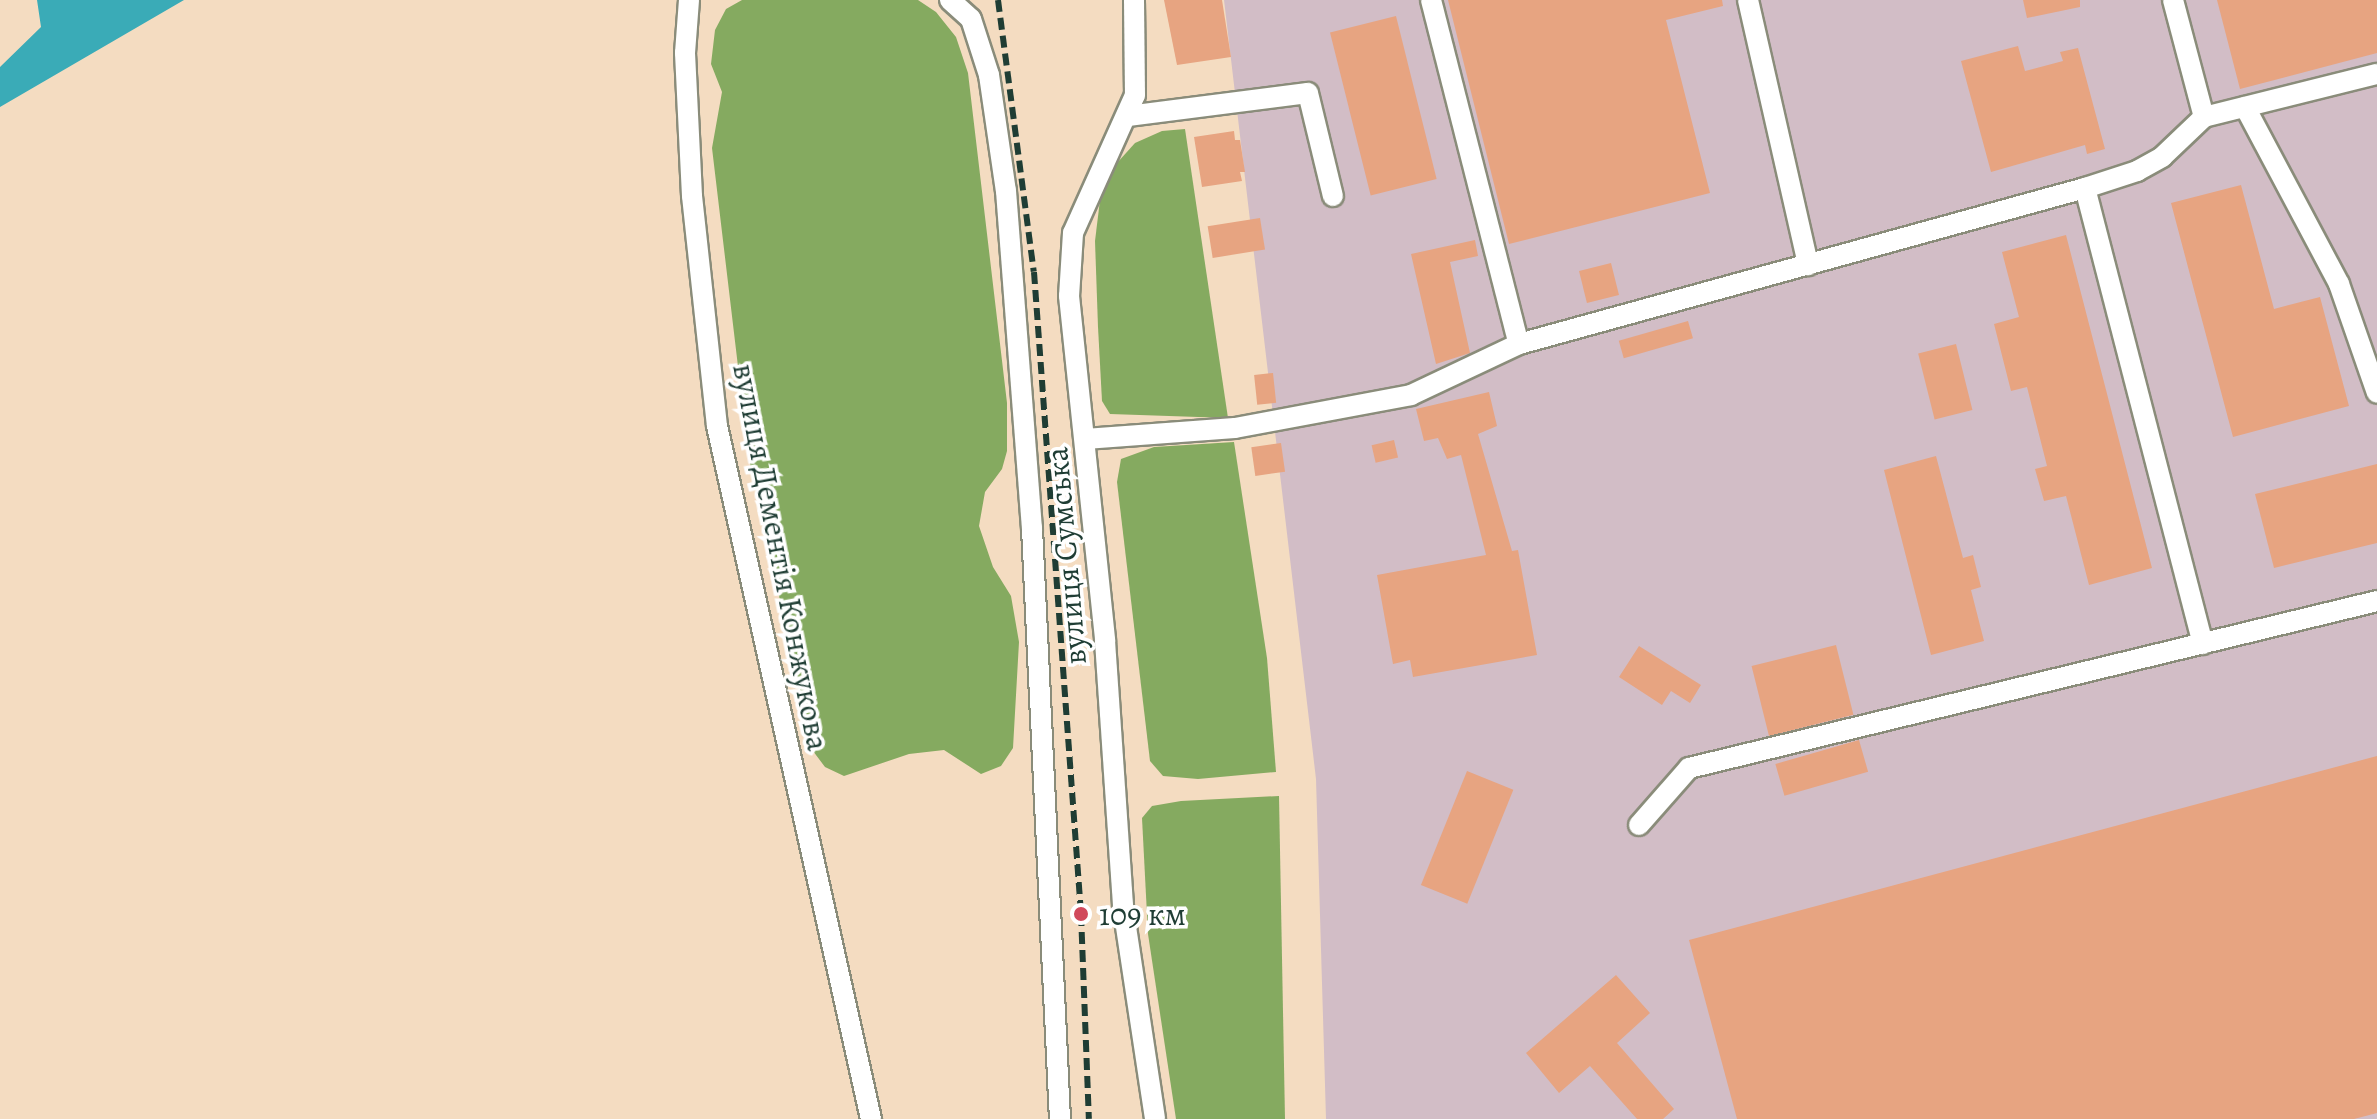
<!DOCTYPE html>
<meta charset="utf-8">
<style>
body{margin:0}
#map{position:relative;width:2377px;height:1119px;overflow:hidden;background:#f4dcc1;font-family:Alegreya,serif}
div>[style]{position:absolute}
.industrial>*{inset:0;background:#d2bdc6}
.forest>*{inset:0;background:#85aa60}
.water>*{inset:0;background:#3aabb7}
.building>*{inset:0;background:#e7a481;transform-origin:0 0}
.roads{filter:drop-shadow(2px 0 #8a8c7a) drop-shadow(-2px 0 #8a8c7a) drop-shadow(0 2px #8a8c7a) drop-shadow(0 -2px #8a8c7a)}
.minor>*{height:20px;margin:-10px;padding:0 10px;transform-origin:10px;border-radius:10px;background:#fff}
.rail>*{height:6px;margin-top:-3px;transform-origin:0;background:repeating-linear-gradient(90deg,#1f3d34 0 12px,transparent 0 18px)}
.dots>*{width:22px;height:22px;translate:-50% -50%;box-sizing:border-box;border:4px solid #fff;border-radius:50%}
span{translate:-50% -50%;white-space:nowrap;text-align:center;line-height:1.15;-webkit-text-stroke:7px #fff;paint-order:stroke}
.street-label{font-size:32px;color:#1f3d34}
.poi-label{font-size:32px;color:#1f3d34}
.left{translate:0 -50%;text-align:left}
</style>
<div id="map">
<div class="industrial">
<div style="clip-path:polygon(1224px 0,2377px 0,2377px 1119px,1326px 1119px,1316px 779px)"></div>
</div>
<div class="forest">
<div style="clip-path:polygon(742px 0,918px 0,936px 12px,956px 37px,968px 73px,1007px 403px,1007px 451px,1002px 469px,985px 492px,979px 526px,993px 567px,1011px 596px,1019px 642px,1013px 748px,1001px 766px,981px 774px,944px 750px,909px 754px,844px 776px,825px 767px,813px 751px,749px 459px,712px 148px,722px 92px,711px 64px,715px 30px,726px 9px)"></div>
<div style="clip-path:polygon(1185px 129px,1228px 418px,1110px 414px,1102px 401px,1098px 327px,1095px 241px,1100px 200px,1117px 163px,1135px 143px,1162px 131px)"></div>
<div style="clip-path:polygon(1234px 442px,1267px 658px,1276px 772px,1198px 779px,1163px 776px,1150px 761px,1117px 482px,1121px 459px,1154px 447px)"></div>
<div style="clip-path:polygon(1279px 796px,1285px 1119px,1176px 1119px,1148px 934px,1142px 818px,1152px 806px,1181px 801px)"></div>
</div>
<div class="water">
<div style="clip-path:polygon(37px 0,184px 0,0 107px,0 67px,41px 27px)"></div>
</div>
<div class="building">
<div style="clip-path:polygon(1164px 0,1222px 0,1231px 57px,1177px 65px)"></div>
<div style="clip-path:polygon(1448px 0,1722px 0,1723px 6px,1666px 20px,1710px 193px,1509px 244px)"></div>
<div style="clip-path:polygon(2023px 0,2080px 0,2080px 7px,2027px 18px)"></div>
<div style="clip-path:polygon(2217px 0,2377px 0,2377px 53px,2240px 89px)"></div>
<div style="left:1396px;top:16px;width:168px;height:68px;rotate:76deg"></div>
<div style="clip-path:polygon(2018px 46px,2025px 71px,2063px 61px,2060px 52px,2078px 48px,2105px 149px,2087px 154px,2085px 145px,1991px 172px,1961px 61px)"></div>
<div style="clip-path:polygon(1234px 131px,1235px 140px,1240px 140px,1245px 172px,1240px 172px,1242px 181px,1202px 187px,1194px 137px)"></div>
<div style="clip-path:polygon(2241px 185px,2274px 309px,2320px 297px,2349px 406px,2233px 437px,2171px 203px)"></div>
<div style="left:1260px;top:218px;width:32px;height:53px;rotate:81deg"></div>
<div style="clip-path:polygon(2066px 235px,2152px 568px,2089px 585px,2066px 496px,2044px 501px,2035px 469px,2047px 466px,2027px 387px,2011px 391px,1994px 324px,2019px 317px,2002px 252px)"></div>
<div style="clip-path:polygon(1475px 240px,1478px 256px,1450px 262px,1470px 353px,1436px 364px,1411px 254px)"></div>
<div style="left:1611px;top:263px;width:33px;height:33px;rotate:76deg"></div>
<div style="left:1688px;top:321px;width:18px;height:72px;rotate:74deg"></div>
<div style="left:1956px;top:344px;width:68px;height:39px;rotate:76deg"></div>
<div style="left:1273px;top:373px;width:30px;height:19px;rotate:84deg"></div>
<div style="clip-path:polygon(1489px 392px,1497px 426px,1478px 434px,1512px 551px,1518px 550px,1537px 655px,1413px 677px,1410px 660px,1393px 664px,1377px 575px,1486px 555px,1461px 455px,1447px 459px,1438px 438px,1424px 441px,1416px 409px)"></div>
<div style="left:1394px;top:440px;width:18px;height:23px;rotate:77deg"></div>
<div style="left:1281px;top:443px;width:29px;height:30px;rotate:82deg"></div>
<div style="clip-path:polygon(1936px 456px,1963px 558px,1973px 555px,1981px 587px,1971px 590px,1984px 641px,1931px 655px,1884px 470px)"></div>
<div style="clip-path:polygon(2377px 464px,2377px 543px,2274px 568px,2255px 494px)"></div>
<div style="left:1836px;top:645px;width:72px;height:87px;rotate:76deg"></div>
<div style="clip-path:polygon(1639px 646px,1701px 685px,1690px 703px,1671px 691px,1662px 705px,1619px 677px)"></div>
<div style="left:1859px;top:740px;width:33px;height:87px;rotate:74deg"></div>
<div style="clip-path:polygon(2377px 756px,2377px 1113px,2354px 1119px,1737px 1119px,1689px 940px)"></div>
<div style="left:1467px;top:771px;width:50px;height:123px;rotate:22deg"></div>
<div style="clip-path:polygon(1616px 975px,1650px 1013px,1617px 1043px,1674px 1109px,1663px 1119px,1637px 1119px,1590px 1066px,1559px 1093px,1526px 1053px)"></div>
</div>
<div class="roads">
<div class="minor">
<div style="left:689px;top:0;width:53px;rotate:94.3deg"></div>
<div style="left:685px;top:53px;width:143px;rotate:87.2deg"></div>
<div style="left:692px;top:196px;width:231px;rotate:83.8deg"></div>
<div style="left:717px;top:426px;width:710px;rotate:77.47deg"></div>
<div style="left:950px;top:0;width:28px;rotate:42deg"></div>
<div style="left:971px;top:19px;width:59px;rotate:72.2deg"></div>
<div style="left:989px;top:75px;width:117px;rotate:81.7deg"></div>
<div style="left:1006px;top:191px;width:338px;rotate:85.6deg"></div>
<div style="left:1032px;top:528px;width:592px;rotate:87.29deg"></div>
<div style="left:1134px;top:0;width:95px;rotate:89.4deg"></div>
<div style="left:1135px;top:95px;width:151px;rotate:114.2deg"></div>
<div style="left:1073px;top:233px;width:63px;rotate:93.6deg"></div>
<div style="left:1069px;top:296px;width:347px;rotate:84deg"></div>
<div style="left:1105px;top:641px;width:267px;rotate:86.1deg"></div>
<div style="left:1123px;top:907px;width:214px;rotate:81.4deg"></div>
<div style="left:1431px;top:0;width:355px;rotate:75.7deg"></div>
<div style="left:1748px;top:0;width:272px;rotate:77.2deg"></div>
<div style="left:2173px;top:0;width:121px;rotate:75.2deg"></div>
<div style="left:2245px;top:107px;width:200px;rotate:62deg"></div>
<div style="left:2339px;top:284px;width:115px;rotate:70.8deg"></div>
<div style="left:1128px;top:116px;width:181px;rotate:-7.3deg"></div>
<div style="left:1308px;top:93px;width:106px;rotate:76.4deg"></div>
<div style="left:2085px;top:188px;width:55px;rotate:-18.1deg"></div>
<div style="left:2137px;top:171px;width:29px;rotate:-29deg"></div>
<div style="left:2162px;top:157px;width:58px;rotate:-43.6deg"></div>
<div style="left:2204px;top:117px;width:178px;rotate:-14deg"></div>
<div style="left:1085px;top:439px;width:150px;rotate:-4.2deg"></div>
<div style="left:1235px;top:428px;width:179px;rotate:-10.6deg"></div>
<div style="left:1411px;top:395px;width:119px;rotate:-25.3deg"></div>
<div style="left:1519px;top:344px;width:587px;rotate:-15.41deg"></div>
<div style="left:2085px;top:188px;width:471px;rotate:75.5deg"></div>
<div style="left:1639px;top:825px;width:76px;rotate:-48.7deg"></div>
<div style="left:1689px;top:768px;width:708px;rotate:-13.64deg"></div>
</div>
</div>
<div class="rail">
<div style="left:998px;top:0;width:274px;rotate:82.5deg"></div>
<div style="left:1034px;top:272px;width:644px;rotate:85.81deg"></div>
<div style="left:1081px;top:914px;width:205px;rotate:87.8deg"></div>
</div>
<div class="dots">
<div style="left:1081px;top:914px;background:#d1495b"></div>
</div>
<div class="street-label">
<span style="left:1066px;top:556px;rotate:-95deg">вулиця Сумська</span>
<span style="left:781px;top:557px;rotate:79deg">вулиця Дементія Конжукова</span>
</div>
<div class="poi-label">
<span class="left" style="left:1099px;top:914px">109 км</span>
</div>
</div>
